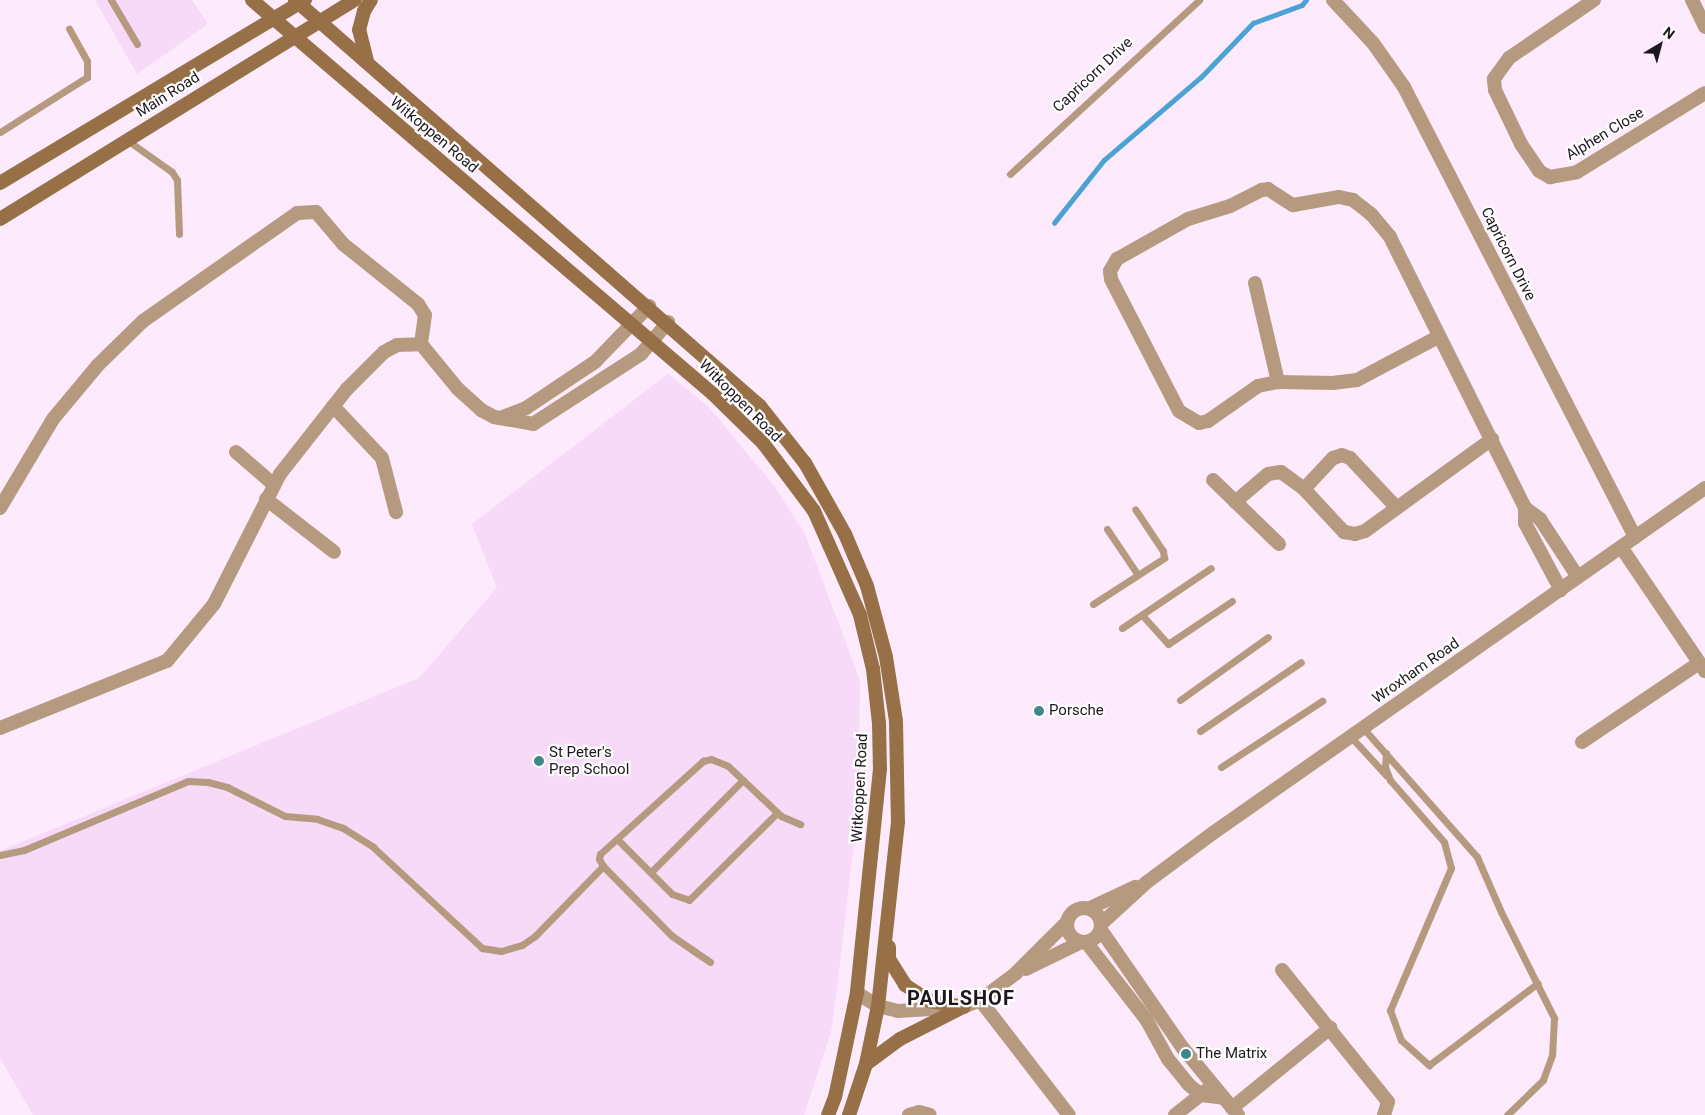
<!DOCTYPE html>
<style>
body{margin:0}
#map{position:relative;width:1705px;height:1115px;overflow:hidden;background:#fdebfd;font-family:Roboto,sans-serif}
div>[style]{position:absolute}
.built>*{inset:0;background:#f6daf7}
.stream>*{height:4.5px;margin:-2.25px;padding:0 2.25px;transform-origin:2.25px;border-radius:2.25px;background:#4ca2d3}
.service>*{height:7px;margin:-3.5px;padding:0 3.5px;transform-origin:3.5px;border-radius:3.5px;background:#b59a80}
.minor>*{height:14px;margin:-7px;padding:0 7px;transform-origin:7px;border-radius:7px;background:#b59a80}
.minor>.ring{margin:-7px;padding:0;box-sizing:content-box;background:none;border:14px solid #b59a80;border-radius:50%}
.secondary>*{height:14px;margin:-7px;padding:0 7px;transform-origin:7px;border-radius:7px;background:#977047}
.dots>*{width:14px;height:14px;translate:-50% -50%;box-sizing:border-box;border:2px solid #fff;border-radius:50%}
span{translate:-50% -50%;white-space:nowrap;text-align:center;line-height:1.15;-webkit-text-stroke:4.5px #fff;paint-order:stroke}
.street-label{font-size:15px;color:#1e161e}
.poi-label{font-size:15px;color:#1e161e}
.left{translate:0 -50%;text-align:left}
.district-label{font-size:20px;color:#1e161e;font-weight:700;letter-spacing:1px}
.north{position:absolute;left:1635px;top:20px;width:50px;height:50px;-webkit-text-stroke:4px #fff;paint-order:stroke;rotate:37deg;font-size:14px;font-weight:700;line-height:20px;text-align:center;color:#1e161e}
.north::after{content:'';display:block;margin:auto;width:18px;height:22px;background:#1e161e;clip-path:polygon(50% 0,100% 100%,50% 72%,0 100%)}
</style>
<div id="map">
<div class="built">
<div style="clip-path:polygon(95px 0,192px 0,208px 24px,137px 74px)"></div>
<div style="clip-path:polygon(668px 374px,709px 407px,775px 487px,805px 534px,860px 680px,859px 800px,838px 980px,831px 1032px,804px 1115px,33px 1115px,0 1058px,0 851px,419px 678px,497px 588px,472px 524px)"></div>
</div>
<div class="stream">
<div style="left:1054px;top:223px;width:80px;rotate:-51.6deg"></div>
<div style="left:1104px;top:160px;width:128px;rotate:-40.6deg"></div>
<div style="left:1201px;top:77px;width:75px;rotate:-46.1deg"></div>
<div style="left:1253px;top:23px;width:52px;rotate:-20.2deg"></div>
<div style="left:1302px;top:5px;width:6px;rotate:-51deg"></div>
</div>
<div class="service">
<div style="left:111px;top:0;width:51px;rotate:59.4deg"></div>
<div style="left:0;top:132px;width:103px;rotate:-32.3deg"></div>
<div style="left:87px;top:77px;width:16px;rotate:-90deg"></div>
<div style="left:87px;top:61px;width:37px;rotate:-119deg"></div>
<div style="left:127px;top:140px;width:55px;rotate:35.4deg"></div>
<div style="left:172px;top:172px;width:9px;rotate:58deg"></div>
<div style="left:177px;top:180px;width:54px;rotate:87.9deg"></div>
<div style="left:1010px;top:174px;width:257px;rotate:-42.6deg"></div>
<div style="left:1107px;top:529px;width:55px;rotate:56deg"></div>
<div style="left:1093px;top:604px;width:85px;rotate:-32.9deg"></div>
<div style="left:1164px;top:558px;width:7px;rotate:-98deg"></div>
<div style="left:1163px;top:551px;width:50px;rotate:-123.7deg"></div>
<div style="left:1142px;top:615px;width:39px;rotate:48deg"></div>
<div style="left:1168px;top:644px;width:77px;rotate:-33.9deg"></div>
<div style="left:1122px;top:628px;width:107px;rotate:-34deg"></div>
<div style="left:1180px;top:700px;width:108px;rotate:-35.6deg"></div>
<div style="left:1363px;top:728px;width:172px;rotate:48.5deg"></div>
<div style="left:1477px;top:857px;width:60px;rotate:66.4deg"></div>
<div style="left:1501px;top:912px;width:119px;rotate:63.4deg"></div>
<div style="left:1554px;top:1018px;width:37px;rotate:93deg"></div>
<div style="left:1552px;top:1055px;width:27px;rotate:110deg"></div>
<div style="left:1543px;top:1080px;width:50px;rotate:135.8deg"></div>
<div style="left:1200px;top:731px;width:122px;rotate:-34.3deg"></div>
<div style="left:1351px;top:737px;width:52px;rotate:47.4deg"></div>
<div style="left:1386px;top:753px;width:14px;rotate:94deg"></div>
<div style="left:1385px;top:767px;width:14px;rotate:69deg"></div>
<div style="left:1390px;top:780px;width:82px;rotate:48.9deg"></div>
<div style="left:1444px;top:842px;width:27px;rotate:75deg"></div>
<div style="left:1451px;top:868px;width:155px;rotate:113.2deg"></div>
<div style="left:1390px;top:1010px;width:32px;rotate:70deg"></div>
<div style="left:1401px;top:1040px;width:38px;rotate:42deg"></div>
<div style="left:1429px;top:1065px;width:136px;rotate:-37deg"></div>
<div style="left:1221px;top:767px;width:121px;rotate:-33.2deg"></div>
<div style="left:618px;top:840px;width:76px;rotate:45deg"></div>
<div style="left:672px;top:894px;width:18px;rotate:19deg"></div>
<div style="left:689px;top:900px;width:124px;rotate:-44.7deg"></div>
<div style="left:0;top:855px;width:25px;rotate:-12deg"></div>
<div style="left:24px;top:850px;width:178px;rotate:-22.8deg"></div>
<div style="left:188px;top:781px;width:20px;rotate:3deg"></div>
<div style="left:208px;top:782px;width:20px;rotate:15deg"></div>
<div style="left:227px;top:787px;width:65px;rotate:26.6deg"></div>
<div style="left:285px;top:816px;width:32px;rotate:5deg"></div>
<div style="left:317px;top:819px;width:28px;rotate:19deg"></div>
<div style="left:343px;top:828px;width:36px;rotate:32deg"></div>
<div style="left:373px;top:847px;width:149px;rotate:42.8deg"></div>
<div style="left:482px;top:948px;width:19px;rotate:9deg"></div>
<div style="left:501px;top:951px;width:22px;rotate:-16deg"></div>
<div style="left:522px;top:945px;width:16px;rotate:-35deg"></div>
<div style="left:535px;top:936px;width:98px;rotate:-45.8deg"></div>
<div style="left:651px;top:872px;width:130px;rotate:-45deg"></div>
<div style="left:710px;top:962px;width:46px;rotate:-145.6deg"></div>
<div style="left:672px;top:936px;width:98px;rotate:-134.6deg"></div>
<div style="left:603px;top:866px;width:8px;rotate:-120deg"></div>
<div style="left:599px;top:859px;width:5px;rotate:-79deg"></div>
<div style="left:600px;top:854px;width:139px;rotate:-42.1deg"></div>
<div style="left:703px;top:761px;width:8px;rotate:-14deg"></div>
<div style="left:711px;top:759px;width:18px;rotate:22deg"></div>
<div style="left:728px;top:766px;width:73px;rotate:43.3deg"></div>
<div style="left:781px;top:816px;width:21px;rotate:23deg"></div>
</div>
<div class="minor">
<div style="left:1333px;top:0;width:59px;rotate:47.1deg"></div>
<div style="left:1373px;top:43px;width:54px;rotate:54.8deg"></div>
<div style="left:1404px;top:87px;width:506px;rotate:62.83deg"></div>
<div style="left:1594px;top:0;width:103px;rotate:145.7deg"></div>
<div style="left:1509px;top:58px;width:26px;rotate:126deg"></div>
<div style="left:1494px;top:79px;width:11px;rotate:85deg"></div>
<div style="left:1495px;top:90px;width:60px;rotate:64.3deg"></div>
<div style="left:1521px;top:144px;width:32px;rotate:56deg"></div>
<div style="left:1539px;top:171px;width:13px;rotate:29deg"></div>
<div style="left:1550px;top:177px;width:27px;rotate:-10deg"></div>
<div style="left:1577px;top:172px;width:150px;rotate:-31.7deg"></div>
<div style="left:1692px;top:0;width:30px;rotate:64deg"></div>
<div style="left:1255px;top:283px;width:102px;rotate:76.9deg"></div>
<div style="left:1438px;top:337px;width:92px;rotate:152deg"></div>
<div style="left:1357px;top:380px;width:23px;rotate:173deg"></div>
<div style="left:1334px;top:383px;width:56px;rotate:-179deg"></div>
<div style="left:1278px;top:382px;width:20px;rotate:169deg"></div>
<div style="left:1258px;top:386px;width:61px;rotate:145deg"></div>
<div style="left:1208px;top:421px;width:9px;rotate:167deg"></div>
<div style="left:1199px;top:423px;width:23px;rotate:-149deg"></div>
<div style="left:1179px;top:411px;width:148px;rotate:-117.3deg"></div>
<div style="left:1111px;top:279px;width:8px;rotate:-97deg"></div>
<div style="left:1110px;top:271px;width:14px;rotate:-60deg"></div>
<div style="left:1117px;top:259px;width:81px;rotate:-29.4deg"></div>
<div style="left:1188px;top:219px;width:44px;rotate:-17.2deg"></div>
<div style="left:1230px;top:206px;width:36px;rotate:-27deg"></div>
<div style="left:1262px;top:190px;width:6px;rotate:-9deg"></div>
<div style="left:1268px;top:189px;width:30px;rotate:33deg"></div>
<div style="left:1293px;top:205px;width:47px;rotate:-9.9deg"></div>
<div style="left:1339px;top:197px;width:14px;rotate:12deg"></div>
<div style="left:1353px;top:200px;width:23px;rotate:38deg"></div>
<div style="left:1371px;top:214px;width:30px;rotate:50deg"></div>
<div style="left:1390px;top:237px;width:303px;rotate:63.5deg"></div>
<div style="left:1525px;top:508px;width:19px;rotate:36deg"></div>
<div style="left:1540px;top:519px;width:69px;rotate:56.8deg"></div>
<div style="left:333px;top:406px;width:71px;rotate:46.7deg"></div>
<div style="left:382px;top:458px;width:56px;rotate:75.5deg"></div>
<div style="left:500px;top:418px;width:28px;rotate:-21deg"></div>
<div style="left:526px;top:408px;width:83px;rotate:-33.7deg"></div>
<div style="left:595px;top:362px;width:78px;rotate:-46deg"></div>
<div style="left:236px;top:452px;width:49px;rotate:40.9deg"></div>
<div style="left:1213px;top:480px;width:92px;rotate:44.1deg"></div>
<div style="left:1304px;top:489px;width:42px;rotate:-46.9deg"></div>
<div style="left:1333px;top:458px;width:9px;rotate:-18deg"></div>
<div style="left:1342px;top:455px;width:9px;rotate:21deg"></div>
<div style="left:1350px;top:458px;width:67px;rotate:46.8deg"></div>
<div style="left:266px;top:499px;width:86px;rotate:37.9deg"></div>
<div style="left:1235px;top:502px;width:43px;rotate:-40.3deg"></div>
<div style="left:1268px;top:474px;width:13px;rotate:-9deg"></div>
<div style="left:1281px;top:472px;width:29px;rotate:36deg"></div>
<div style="left:1304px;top:489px;width:59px;rotate:47.1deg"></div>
<div style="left:1344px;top:532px;width:11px;rotate:10deg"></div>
<div style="left:1355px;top:534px;width:10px;rotate:-17deg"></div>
<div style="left:1365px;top:531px;width:157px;rotate:-35.9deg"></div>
<div style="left:0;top:508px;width:104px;rotate:-59.2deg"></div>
<div style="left:53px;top:419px;width:70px;rotate:-50.2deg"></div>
<div style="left:98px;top:365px;width:63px;rotate:-44.4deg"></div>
<div style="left:143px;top:321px;width:188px;rotate:-35deg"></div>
<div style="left:297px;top:213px;width:19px;rotate:-3deg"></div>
<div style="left:316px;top:212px;width:42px;rotate:49.8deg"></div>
<div style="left:343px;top:244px;width:96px;rotate:38.7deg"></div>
<div style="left:418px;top:304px;width:13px;rotate:58deg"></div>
<div style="left:425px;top:315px;width:29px;rotate:98deg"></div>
<div style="left:1525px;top:508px;width:15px;rotate:90deg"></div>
<div style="left:1525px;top:523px;width:76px;rotate:61.8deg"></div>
<div style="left:1621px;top:547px;width:150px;rotate:55.9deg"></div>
<div style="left:0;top:728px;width:180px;rotate:-21.9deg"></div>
<div style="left:167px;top:661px;width:74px;rotate:-50.5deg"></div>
<div style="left:214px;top:604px;width:146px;rotate:-63.1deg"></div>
<div style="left:280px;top:474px;width:108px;rotate:-51.8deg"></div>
<div style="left:347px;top:389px;width:52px;rotate:-45deg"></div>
<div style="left:384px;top:352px;width:15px;rotate:-28deg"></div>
<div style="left:397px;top:345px;width:24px;rotate:-2deg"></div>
<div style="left:421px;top:344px;width:58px;rotate:50.6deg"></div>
<div style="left:458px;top:389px;width:31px;rotate:42deg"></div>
<div style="left:481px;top:410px;width:15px;rotate:28deg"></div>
<div style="left:494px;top:417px;width:40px;rotate:10deg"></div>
<div style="left:533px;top:424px;width:129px;rotate:-32.9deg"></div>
<div style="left:641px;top:354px;width:42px;rotate:-49.8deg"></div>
<div style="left:1582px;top:742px;width:141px;rotate:-34deg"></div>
<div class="ring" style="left:1067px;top:908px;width:20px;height:20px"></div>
<div style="left:1090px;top:908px;width:50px;rotate:-25deg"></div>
<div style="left:1101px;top:924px;width:62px;rotate:-42.4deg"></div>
<div style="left:1147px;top:882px;width:82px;rotate:-36.6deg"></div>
<div style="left:1213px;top:833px;width:601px;rotate:-35.04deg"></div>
<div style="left:1101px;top:930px;width:142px;rotate:55.3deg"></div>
<div style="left:1182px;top:1047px;width:88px;rotate:50.5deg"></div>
<div style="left:1086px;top:942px;width:98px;rotate:52.1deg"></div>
<div style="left:1146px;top:1019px;width:46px;rotate:61.2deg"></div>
<div style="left:1168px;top:1059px;width:32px;rotate:51deg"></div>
<div style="left:1188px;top:1084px;width:17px;rotate:40deg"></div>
<div style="left:1201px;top:1095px;width:23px;rotate:7deg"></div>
<div style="left:1026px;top:969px;width:61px;rotate:-26.1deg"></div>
<div style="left:1282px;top:970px;width:169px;rotate:51.2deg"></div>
<div style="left:1388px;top:1102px;width:14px;rotate:107deg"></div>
<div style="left:857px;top:993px;width:25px;rotate:32deg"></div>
<div style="left:878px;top:1006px;width:21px;rotate:14deg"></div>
<div style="left:898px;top:1011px;width:65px;rotate:-3.5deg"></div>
<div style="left:963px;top:1007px;width:18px;rotate:-22deg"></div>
<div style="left:980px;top:1000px;width:44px;rotate:-36.6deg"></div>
<div style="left:1015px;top:974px;width:74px;rotate:-45deg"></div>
<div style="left:980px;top:1000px;width:145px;rotate:52.3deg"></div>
<div style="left:1232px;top:1108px;width:127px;rotate:-39.2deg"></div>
<div style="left:909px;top:1115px;width:10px;rotate:-17deg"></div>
<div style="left:919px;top:1112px;width:11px;rotate:15deg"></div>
<div style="left:1175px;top:1115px;width:42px;rotate:-38.2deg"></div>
</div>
<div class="secondary">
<div style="left:252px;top:0;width:606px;rotate:40.52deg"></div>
<div style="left:713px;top:394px;width:70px;rotate:44.4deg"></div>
<div style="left:763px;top:443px;width:85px;rotate:53.1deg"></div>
<div style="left:814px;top:511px;width:114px;rotate:66.1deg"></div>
<div style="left:860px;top:615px;width:56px;rotate:76.5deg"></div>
<div style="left:873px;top:669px;width:54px;rotate:83.7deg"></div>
<div style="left:879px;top:723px;width:46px;rotate:88.8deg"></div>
<div style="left:880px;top:769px;width:225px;rotate:95.9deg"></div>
<div style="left:857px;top:993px;width:106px;rotate:101.9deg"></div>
<div style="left:835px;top:1097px;width:19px;rotate:111deg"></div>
<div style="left:295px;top:0;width:617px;rotate:41.12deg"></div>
<div style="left:760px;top:406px;width:73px;rotate:51.7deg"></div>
<div style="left:805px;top:463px;width:81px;rotate:60.6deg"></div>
<div style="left:845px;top:534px;width:56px;rotate:67.1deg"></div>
<div style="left:867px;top:586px;width:73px;rotate:75deg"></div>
<div style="left:886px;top:657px;width:65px;rotate:81.1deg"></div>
<div style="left:896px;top:721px;width:101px;rotate:88.9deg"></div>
<div style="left:898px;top:822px;width:185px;rotate:96.2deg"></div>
<div style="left:878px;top:1006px;width:59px;rotate:101.7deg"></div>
<div style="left:866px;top:1064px;width:54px;rotate:108.4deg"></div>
<div style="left:367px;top:61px;width:32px;rotate:-104deg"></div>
<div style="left:359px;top:30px;width:20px;rotate:-75deg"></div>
<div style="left:364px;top:11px;width:13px;rotate:-58deg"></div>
<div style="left:0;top:183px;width:356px;rotate:-31deg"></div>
<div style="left:0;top:219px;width:417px;rotate:-31.7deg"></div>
<div style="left:889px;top:947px;width:12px;rotate:90deg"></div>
<div style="left:889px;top:959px;width:31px;rotate:58deg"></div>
<div style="left:905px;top:985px;width:30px;rotate:33deg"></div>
<div style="left:930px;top:1001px;width:34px;rotate:10deg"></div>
<div style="left:866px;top:1064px;width:42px;rotate:-36.3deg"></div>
<div style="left:900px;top:1039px;width:71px;rotate:-26.9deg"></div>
</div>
<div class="dots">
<div style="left:1039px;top:711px;background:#3f878a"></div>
<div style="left:539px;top:761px;background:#3f878a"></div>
<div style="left:1186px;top:1054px;background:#3f878a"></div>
</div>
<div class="street-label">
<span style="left:1093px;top:75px;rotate:-43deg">Capricorn Drive</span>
<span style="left:168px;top:95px;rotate:-32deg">Main Road</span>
<span style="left:1605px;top:134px;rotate:-31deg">Alphen Close</span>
<span style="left:434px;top:135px;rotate:40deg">Witkoppen Road</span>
<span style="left:1508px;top:254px;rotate:63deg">Capricorn Drive</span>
<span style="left:740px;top:401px;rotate:45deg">Witkoppen Road</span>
<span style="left:1416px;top:671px;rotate:-35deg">Wroxham Road</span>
<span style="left:860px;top:788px;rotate:-87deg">Witkoppen Road</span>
</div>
<div class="poi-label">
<span class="left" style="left:1049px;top:711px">Porsche</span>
<span class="left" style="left:549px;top:761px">St Peter's<br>Prep School</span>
<span class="left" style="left:1196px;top:1054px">The Matrix</span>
</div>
<div class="district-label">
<span style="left:961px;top:998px">PAULSHOF</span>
</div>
<div class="north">N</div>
</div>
